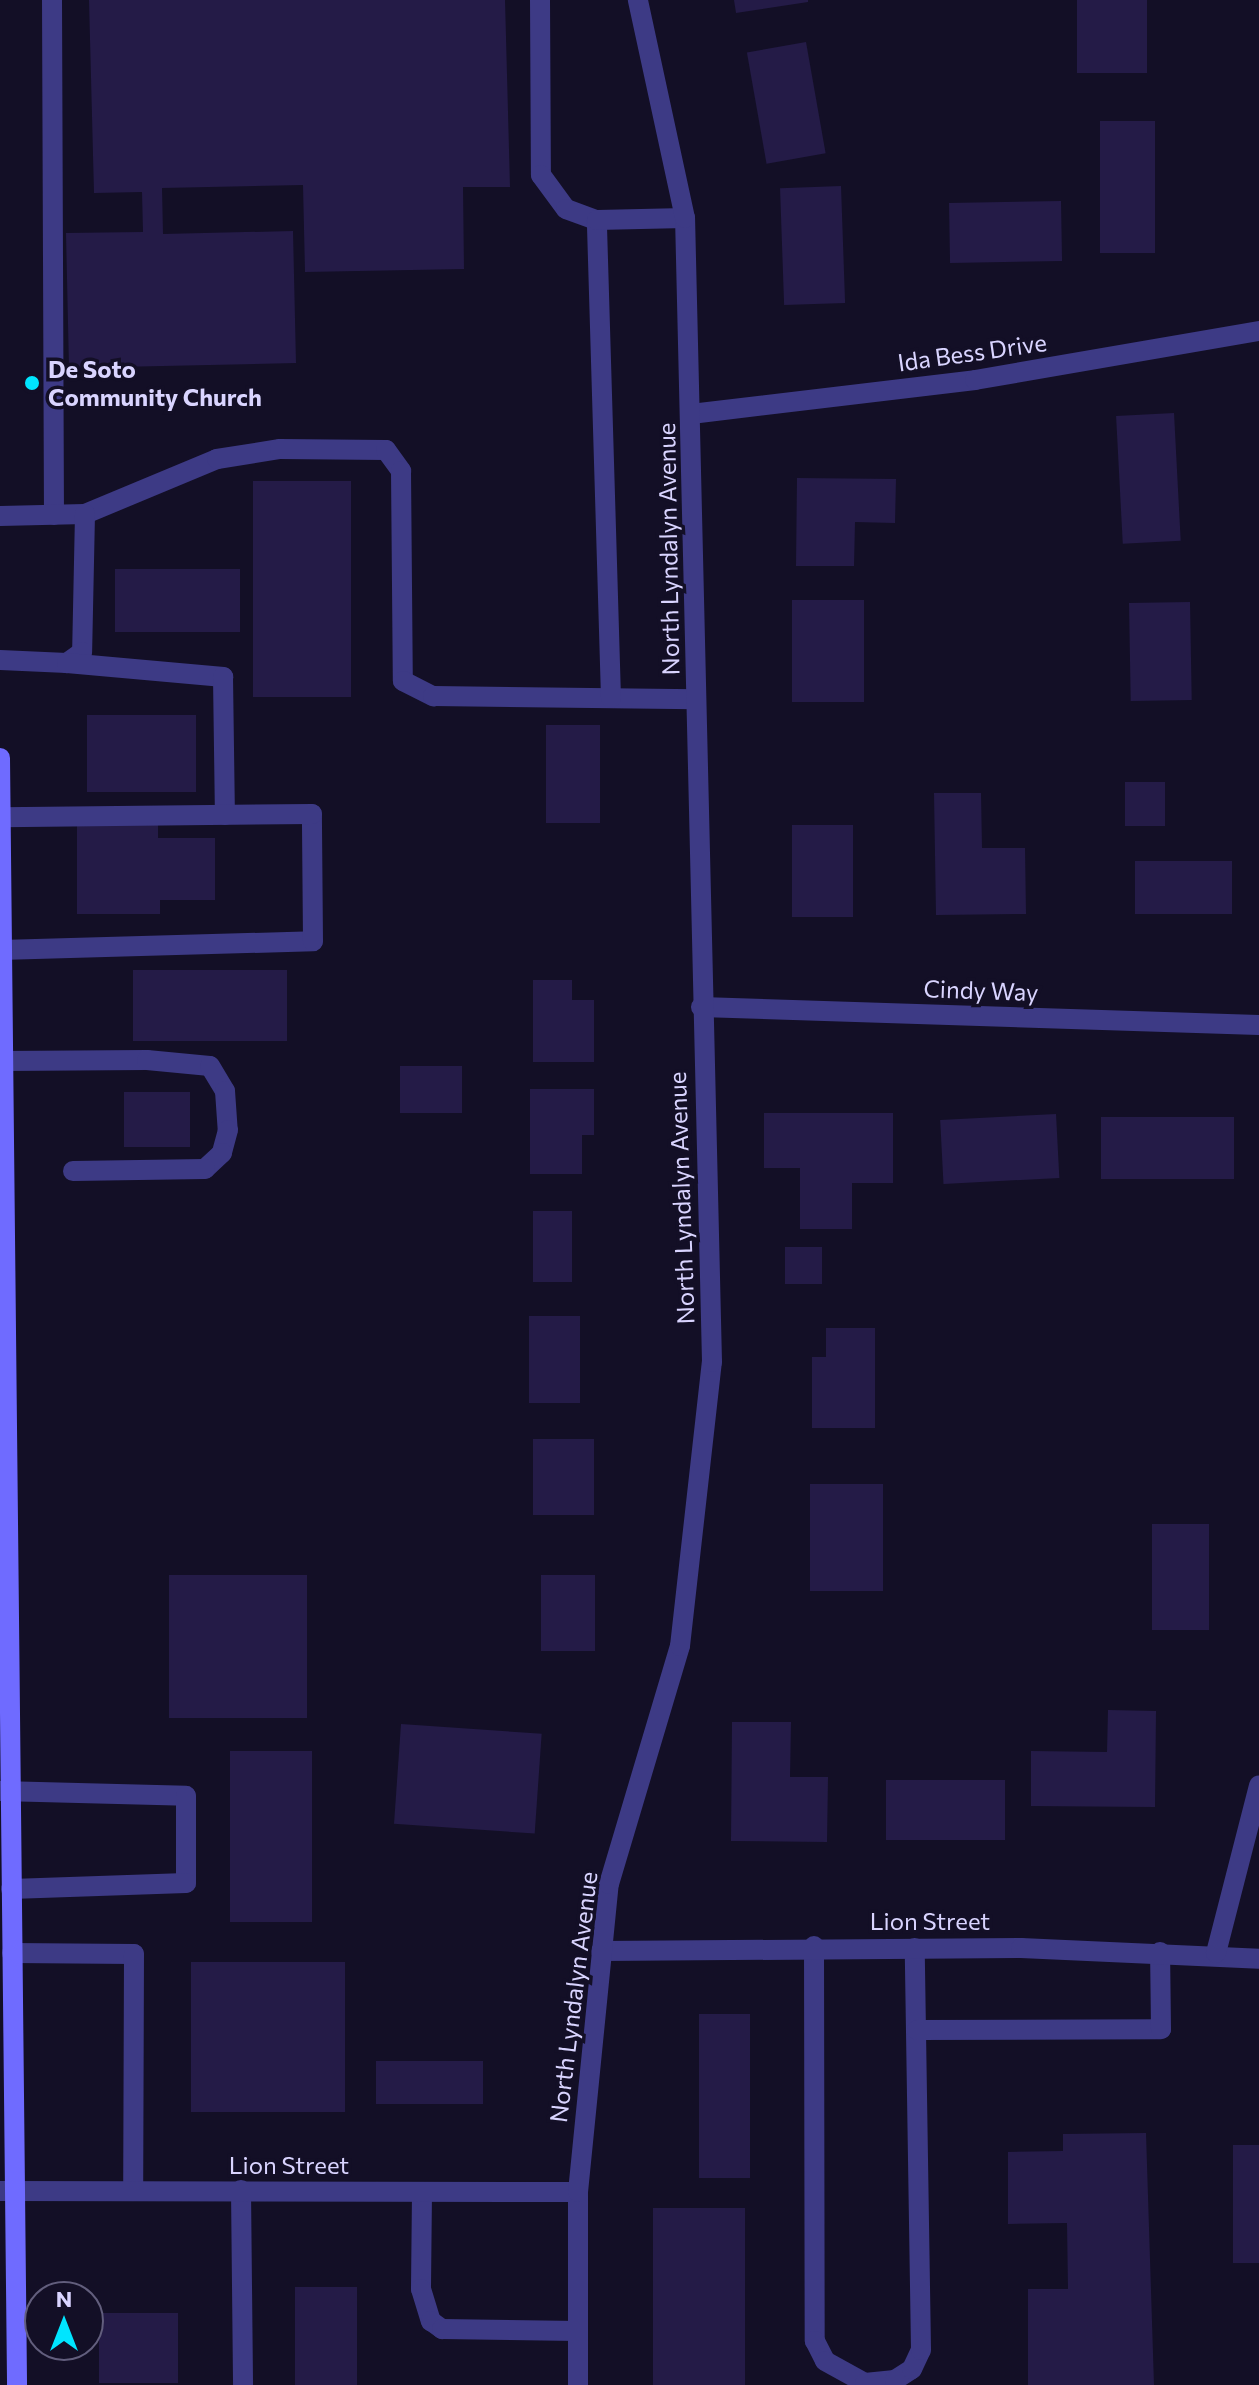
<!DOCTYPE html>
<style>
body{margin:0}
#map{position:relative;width:1259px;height:2385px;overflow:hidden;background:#130f26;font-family:Commissioner,sans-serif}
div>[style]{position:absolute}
.building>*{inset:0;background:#241b47;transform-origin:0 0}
.lane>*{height:20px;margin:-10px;padding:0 10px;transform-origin:10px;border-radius:10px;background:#3d3a85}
.street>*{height:20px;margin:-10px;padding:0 10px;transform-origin:10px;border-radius:10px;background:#3d3a85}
.secondary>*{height:20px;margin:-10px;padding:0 10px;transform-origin:10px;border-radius:10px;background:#6f6bff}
.dots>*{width:22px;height:22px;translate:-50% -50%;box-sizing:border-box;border:4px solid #130f26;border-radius:50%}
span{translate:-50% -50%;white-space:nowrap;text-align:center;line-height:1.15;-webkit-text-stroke:7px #130f26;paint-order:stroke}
.street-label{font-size:24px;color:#d9d4ff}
.poi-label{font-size:24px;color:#d9d4ff;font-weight:700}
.left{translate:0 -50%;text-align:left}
.north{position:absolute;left:24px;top:2281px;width:80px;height:80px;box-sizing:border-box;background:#130f26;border:2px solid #625e7d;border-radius:50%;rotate:0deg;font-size:22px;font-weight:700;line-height:32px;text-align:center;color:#d9d4ff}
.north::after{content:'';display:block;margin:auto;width:28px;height:36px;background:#00e5ff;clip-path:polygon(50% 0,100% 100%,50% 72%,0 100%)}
</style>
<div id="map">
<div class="building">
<div style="clip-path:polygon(89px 0,505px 0,510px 187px,463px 187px,464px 269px,305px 272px,303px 185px,162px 188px,163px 234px,293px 231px,296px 363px,69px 368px,66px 233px,143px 232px,142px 192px,94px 193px)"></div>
<div style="clip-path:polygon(734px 0,808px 0,808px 2px,736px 13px)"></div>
<div style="left:1077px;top:0;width:70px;height:73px"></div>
<div style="left:806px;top:42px;width:113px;height:60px;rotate:80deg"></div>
<div style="left:1100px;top:121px;width:55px;height:132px"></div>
<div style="left:841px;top:186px;width:117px;height:61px;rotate:88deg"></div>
<div style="left:1061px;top:201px;width:60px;height:112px;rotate:89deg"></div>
<div style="left:1174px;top:413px;width:128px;height:58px;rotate:87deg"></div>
<div style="clip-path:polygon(797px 478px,896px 479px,895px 523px,855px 522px,854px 566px,796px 566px)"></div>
<div style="left:253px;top:481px;width:98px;height:216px"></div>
<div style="left:115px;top:569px;width:125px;height:63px"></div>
<div style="left:792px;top:600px;width:72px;height:102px"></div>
<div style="left:1190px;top:602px;width:98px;height:61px;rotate:89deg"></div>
<div style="left:87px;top:715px;width:109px;height:77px"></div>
<div style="left:546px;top:725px;width:54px;height:98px"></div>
<div style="left:1125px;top:782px;width:40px;height:44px"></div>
<div style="clip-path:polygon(934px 793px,981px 793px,982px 848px,1025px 848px,1026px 914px,936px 915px)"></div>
<div style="clip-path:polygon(77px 822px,158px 822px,158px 838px,215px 838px,215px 900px,160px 900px,160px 914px,77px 914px)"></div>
<div style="left:792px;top:825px;width:61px;height:92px"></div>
<div style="left:1135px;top:861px;width:97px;height:53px"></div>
<div style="left:133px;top:970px;width:154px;height:71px"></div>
<div style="clip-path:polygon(533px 980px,572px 980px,572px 1000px,594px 1000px,594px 1062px,533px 1062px)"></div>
<div style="left:400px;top:1066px;width:62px;height:47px"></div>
<div style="clip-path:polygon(530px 1089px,594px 1089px,594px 1135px,582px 1135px,582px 1174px,530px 1174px)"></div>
<div style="left:124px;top:1092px;width:66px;height:55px"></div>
<div style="clip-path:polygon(764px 1113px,893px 1113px,893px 1183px,852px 1183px,852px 1229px,800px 1229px,800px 1168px,764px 1168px)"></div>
<div style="left:1056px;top:1114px;width:64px;height:116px;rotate:87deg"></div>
<div style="left:1101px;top:1117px;width:133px;height:62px"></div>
<div style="left:533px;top:1211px;width:39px;height:71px"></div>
<div style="left:785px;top:1247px;width:37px;height:37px"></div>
<div style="left:529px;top:1316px;width:51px;height:87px"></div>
<div style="clip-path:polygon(826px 1328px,875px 1328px,875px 1428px,812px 1428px,812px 1357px,826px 1357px)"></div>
<div style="left:533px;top:1439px;width:61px;height:76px"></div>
<div style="left:810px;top:1484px;width:73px;height:107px"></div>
<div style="left:1152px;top:1524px;width:57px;height:106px"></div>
<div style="left:169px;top:1575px;width:138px;height:143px"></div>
<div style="left:541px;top:1575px;width:54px;height:76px"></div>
<div style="clip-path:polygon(1108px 1710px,1156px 1711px,1155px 1807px,1031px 1806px,1031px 1751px,1107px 1752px)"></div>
<div style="clip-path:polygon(732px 1722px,791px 1722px,790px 1777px,828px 1777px,827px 1842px,731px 1841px)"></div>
<div style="left:401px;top:1724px;width:141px;height:100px;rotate:4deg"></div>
<div style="left:230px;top:1751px;width:82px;height:171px"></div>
<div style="left:886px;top:1780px;width:119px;height:60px"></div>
<div style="left:191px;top:1962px;width:154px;height:150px"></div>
<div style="left:699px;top:2014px;width:51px;height:164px"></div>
<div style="left:376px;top:2061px;width:107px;height:43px"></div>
<div style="clip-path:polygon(1146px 2133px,1154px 2385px,1028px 2385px,1028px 2289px,1068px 2289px,1067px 2223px,1008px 2224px,1008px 2152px,1063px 2151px,1063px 2134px)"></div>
<div style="left:1233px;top:2145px;width:26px;height:118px"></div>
<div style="left:653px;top:2208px;width:92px;height:177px"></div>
<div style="left:357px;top:2287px;width:98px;height:62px;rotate:90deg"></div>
<div style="left:99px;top:2313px;width:79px;height:70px"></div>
</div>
<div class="lane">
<div style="left:52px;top:0;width:515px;rotate:89.78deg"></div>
<div style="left:540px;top:0;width:175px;rotate:89.7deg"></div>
<div style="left:541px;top:175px;width:42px;rotate:53.7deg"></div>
<div style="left:566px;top:209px;width:33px;rotate:20deg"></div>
<div style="left:85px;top:514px;width:143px;rotate:-22.6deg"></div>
<div style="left:217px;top:459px;width:64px;rotate:-9deg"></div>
<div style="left:280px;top:449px;width:106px;rotate:0.5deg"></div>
<div style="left:386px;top:450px;width:26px;rotate:54deg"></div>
<div style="left:401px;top:471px;width:210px;rotate:89.5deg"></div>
<div style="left:403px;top:681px;width:34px;rotate:27deg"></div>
<div style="left:433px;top:696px;width:263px;rotate:0.7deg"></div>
<div style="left:0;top:516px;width:85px;rotate:-1.3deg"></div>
<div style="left:85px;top:514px;width:138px;rotate:91.2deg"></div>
<div style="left:82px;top:652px;width:19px;rotate:144deg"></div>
<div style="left:67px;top:663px;width:67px;rotate:-177.4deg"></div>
<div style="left:67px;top:663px;width:157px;rotate:5.1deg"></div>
<div style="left:223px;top:677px;width:138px;rotate:89.2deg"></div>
<div style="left:611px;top:698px;width:478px;rotate:-91.7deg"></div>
<div style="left:597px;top:220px;width:88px;rotate:-1.3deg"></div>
<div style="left:0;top:950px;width:313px;rotate:-1.6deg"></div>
<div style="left:313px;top:941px;width:127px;rotate:-90.5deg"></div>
<div style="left:312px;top:814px;width:311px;rotate:179.4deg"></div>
<div style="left:3px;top:1061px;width:144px;rotate:-0.4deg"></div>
<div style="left:147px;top:1060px;width:63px;rotate:5.4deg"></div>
<div style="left:210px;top:1066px;width:29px;rotate:59deg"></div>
<div style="left:225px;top:1091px;width:39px;rotate:86deg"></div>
<div style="left:228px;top:1130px;width:24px;rotate:105deg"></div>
<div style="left:222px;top:1153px;width:23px;rotate:137deg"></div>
<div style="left:205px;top:1169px;width:132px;rotate:179.1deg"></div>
<div style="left:0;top:1791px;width:186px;rotate:1.5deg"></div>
<div style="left:186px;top:1796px;width:87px;rotate:90deg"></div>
<div style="left:186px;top:1883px;width:175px;rotate:178deg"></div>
<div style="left:814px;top:1946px;width:395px;rotate:89.9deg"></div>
<div style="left:815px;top:2341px;width:22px;rotate:63deg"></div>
<div style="left:825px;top:2361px;width:46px;rotate:28.8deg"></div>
<div style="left:865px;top:2383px;width:30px;rotate:-6deg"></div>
<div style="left:895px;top:2380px;width:20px;rotate:-33deg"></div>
<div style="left:912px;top:2369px;width:21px;rotate:-65deg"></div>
<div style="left:921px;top:2350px;width:402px;rotate:-90.9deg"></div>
<div style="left:12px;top:1953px;width:122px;rotate:0.5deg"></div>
<div style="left:134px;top:1954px;width:236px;rotate:90.2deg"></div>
<div style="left:917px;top:2030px;width:244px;rotate:-0.2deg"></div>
<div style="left:1161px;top:2029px;width:77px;rotate:-90.7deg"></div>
<div style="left:241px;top:2190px;width:195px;rotate:89.4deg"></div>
<div style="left:422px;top:2192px;width:97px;rotate:90.6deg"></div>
<div style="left:421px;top:2289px;width:34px;rotate:73deg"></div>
<div style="left:431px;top:2321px;width:14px;rotate:36deg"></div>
<div style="left:442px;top:2329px;width:136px;rotate:0.8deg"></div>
</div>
<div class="street">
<div style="left:691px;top:414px;width:286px;rotate:-6.8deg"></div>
<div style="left:975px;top:380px;width:288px;rotate:-9.8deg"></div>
<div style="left:701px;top:1007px;width:558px;rotate:1.85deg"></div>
<div style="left:601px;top:1951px;width:420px;rotate:-0.4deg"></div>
<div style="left:1021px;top:1948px;width:238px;rotate:2.6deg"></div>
<div style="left:1216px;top:1953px;width:173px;rotate:-75.6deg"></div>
<div style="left:0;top:2191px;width:578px;rotate:0.1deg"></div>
<div style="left:578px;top:2385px;width:193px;rotate:-90deg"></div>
<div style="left:578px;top:2192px;width:310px;rotate:-84.3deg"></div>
<div style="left:609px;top:1884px;width:248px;rotate:-73.4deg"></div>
<div style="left:680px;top:1646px;width:286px;rotate:-83.6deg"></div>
<div style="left:712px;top:1362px;width:1144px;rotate:-91.35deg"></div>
<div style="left:685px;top:218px;width:223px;rotate:-102.2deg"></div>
</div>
<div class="secondary">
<div style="left:0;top:758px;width:1627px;rotate:89.4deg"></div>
</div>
<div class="dots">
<div style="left:32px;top:383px;background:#00e5ff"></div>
</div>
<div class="street-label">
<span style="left:972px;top:352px;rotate:-8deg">Ida Bess Drive</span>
<span style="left:668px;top:549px;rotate:-91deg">North Lyndalyn Avenue</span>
<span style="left:981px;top:990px;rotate:2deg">Cindy Way</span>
<span style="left:681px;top:1198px;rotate:-92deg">North Lyndalyn Avenue</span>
<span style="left:930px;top:1921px">Lion Street</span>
<span style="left:573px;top:1997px;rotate:-83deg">North Lyndalyn Avenue</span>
<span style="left:289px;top:2165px">Lion Street</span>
</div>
<div class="poi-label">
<span class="left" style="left:48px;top:383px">De Soto<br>Community Church</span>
</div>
<div class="north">N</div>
</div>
